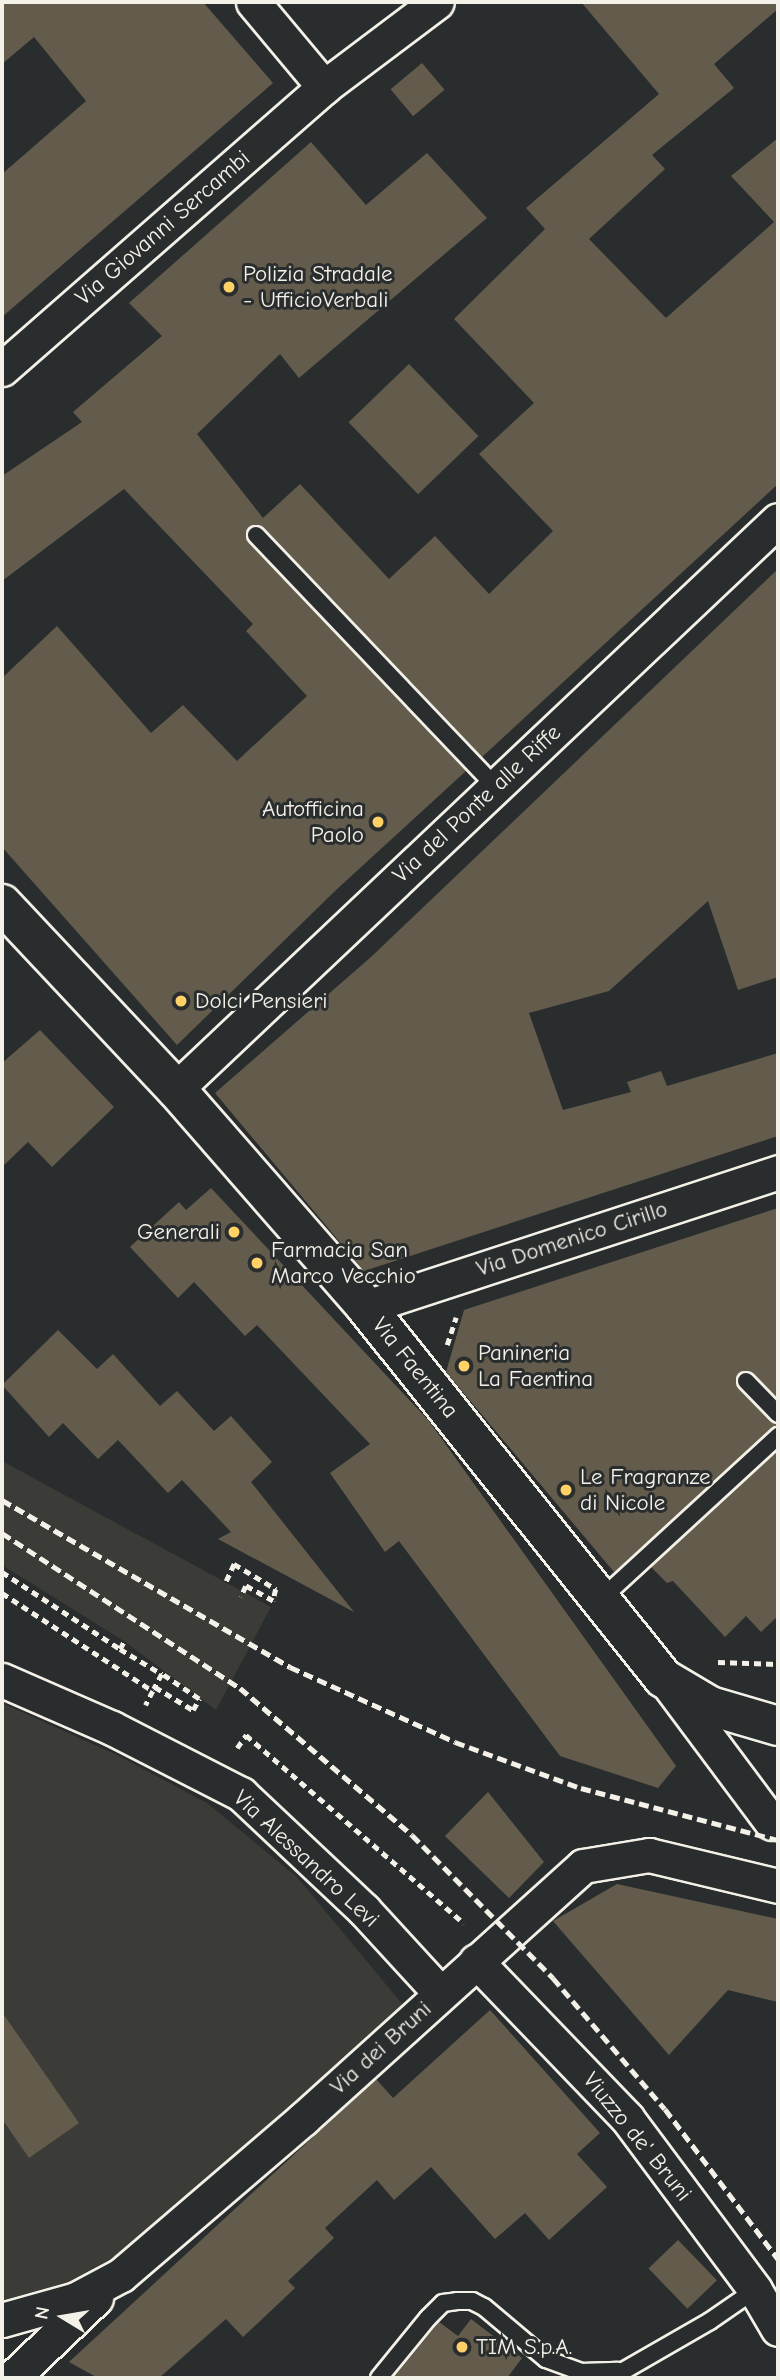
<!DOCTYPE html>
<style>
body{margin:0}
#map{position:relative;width:780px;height:2380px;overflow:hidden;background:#2a2d2e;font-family:"Comic Neue",sans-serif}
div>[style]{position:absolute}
.built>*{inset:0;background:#3b3b37}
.building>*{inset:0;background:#635c4c;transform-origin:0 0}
.path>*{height:4.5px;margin-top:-2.25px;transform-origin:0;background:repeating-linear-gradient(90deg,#f4f1e8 0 7px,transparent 0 12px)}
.roads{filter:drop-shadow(2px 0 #f4f1e8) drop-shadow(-2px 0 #f4f1e8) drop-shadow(0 2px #f4f1e8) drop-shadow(0 -2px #f4f1e8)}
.service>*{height:16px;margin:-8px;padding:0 8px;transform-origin:8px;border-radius:8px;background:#2a2d2e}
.minor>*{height:33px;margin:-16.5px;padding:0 16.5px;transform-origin:16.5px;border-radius:16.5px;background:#2a2d2e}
.tertiary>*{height:38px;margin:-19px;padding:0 19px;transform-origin:19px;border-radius:19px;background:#2a2d2e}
.rail>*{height:5px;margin-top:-2.5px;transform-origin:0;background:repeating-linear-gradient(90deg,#f4f1e8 0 10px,transparent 0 15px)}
.dots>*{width:19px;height:19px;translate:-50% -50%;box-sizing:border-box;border:4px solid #2a2d2e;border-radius:50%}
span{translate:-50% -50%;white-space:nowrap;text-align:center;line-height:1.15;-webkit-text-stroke:6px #2a2d2e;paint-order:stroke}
.street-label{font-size:23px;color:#f4f1e8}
.poi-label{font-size:23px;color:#f4f1e8}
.left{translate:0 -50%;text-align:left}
.right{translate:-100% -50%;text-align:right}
.frame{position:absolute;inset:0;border:4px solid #f4f1e8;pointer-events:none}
.north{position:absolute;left:28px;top:2282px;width:70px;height:70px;-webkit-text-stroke:5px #2a2d2e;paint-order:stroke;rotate:281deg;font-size:19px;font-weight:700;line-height:28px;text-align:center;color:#f4f1e8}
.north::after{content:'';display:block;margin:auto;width:24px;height:32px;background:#f4f1e8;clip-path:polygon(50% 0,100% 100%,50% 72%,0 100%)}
</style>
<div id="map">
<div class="built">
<div style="clip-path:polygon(2px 1461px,271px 1607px,216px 1710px,124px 1641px,2px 1565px)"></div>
<div style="clip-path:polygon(2px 1703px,117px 1755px,207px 1803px,297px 1877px,408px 2011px,119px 2254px,37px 2299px,2px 2306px)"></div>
</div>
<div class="building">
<div style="clip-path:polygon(2px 2px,203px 2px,273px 83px,2px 317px,2px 174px,86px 101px,34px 37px,2px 64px)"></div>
<div style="clip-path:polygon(581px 2px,778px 2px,778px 9px,714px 64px,734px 88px,652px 155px,665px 169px,589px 239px,666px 318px,774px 222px,731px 176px,778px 138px,778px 484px,482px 757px,264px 528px,249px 527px,248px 542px,466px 771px,336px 890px,177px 1045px,2px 847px,2px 678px,57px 626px,151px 733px,183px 705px,237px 761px,307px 696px,246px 631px,253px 624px,124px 489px,2px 581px,2px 476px,82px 422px,73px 412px,162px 336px,129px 303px,311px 142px,366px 205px,427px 153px,487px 218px,299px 378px,280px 354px,197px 434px,263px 518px,300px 484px,389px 579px,435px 536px,489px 594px,553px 531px,479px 454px,534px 403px,454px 319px,545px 229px,526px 208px,659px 94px)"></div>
<div style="left:422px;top:63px;width:35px;height:41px;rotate:50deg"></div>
<div style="left:409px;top:364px;width:100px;height:84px;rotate:46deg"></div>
<div style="clip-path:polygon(778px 569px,778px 977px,738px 990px,708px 901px,609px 991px,529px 1013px,563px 1110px,631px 1092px,627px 1082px,661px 1071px,667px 1086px,778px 1053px,778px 1136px,364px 1271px,215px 1093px,371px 957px)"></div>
<div style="clip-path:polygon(40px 1030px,114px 1107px,52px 1167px,28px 1142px,2px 1167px,2px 1063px)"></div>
<div style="clip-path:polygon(211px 1188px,429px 1421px,676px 1766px,658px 1788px,560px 1756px,399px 1541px,385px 1552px,330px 1473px,370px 1444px,257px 1325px,245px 1336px,194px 1282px,178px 1298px,130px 1247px,179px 1202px,186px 1210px)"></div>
<div style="clip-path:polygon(778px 1208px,778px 1399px,750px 1371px,739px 1373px,736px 1383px,778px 1426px,614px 1572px,446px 1372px,464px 1310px)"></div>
<div style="clip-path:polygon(58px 1330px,97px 1369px,113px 1354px,160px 1406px,177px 1391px,214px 1431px,231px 1416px,272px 1462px,251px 1482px,354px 1612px,218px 1539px,231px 1532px,182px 1480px,168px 1493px,118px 1440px,98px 1459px,63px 1423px,49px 1437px,2px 1385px)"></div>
<div style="clip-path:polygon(778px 1450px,778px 1616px,761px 1632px,746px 1616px,725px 1637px,673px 1581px,667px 1583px,651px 1567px)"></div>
<div style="clip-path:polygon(488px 1792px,544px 1862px,509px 1898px,445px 1836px)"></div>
<div style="clip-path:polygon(617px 1884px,778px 1919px,778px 2002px,728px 1990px,669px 2055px,553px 1921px)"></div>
<div style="clip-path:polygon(490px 2010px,600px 2133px,577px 2154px,607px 2187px,549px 2240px,525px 2213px,495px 2239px,431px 2167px,394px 2200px,377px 2180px,325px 2228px,334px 2238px,288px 2281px,295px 2288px,243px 2337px,226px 2319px,159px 2378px,98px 2378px,69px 2362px,376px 2079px,393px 2098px)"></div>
<div style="clip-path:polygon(2px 2012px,79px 2123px,29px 2158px,2px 2119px)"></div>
<div style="left:678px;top:2240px;width:56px;height:41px;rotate:46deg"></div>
<div style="clip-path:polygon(471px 2319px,522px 2358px,507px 2378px,393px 2378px,439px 2322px,458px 2336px)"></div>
</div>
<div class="path">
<div style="left:447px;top:1345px;width:29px;rotate:-72deg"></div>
<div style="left:2px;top:1572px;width:141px;rotate:33.1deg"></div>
<div style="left:120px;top:1649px;width:9px;rotate:-63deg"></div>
<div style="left:226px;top:1581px;width:19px;rotate:-65deg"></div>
<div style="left:234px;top:1564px;width:49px;rotate:30.8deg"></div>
<div style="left:276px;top:1589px;width:12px;rotate:104deg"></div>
<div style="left:273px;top:1601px;width:31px;rotate:-151deg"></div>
<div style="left:246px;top:1586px;width:12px;rotate:114deg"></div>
<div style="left:2px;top:1593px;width:180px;rotate:33deg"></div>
<div style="left:153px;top:1691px;width:16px;rotate:117deg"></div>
<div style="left:120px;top:1649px;width:49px;rotate:30.8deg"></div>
<div style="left:162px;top:1674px;width:17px;rotate:118deg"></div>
<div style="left:718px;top:1662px;width:60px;rotate:1.9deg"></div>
<div style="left:155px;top:1687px;width:44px;rotate:31.2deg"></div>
<div style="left:193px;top:1710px;width:13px;rotate:-61deg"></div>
<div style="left:199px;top:1699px;width:45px;rotate:-146deg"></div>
<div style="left:237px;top:1748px;width:16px;rotate:-55deg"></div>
<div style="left:246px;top:1735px;width:288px;rotate:40.8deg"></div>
</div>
<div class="roads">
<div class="service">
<div style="left:256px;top:535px;width:348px;rotate:46.4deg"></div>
<div style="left:746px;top:1381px;width:46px;rotate:45.9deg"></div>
<div style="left:601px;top:1599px;width:241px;rotate:-42.6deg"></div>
<div style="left:379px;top:2378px;width:77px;rotate:-50.8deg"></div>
<div style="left:428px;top:2318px;width:21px;rotate:-45deg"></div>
<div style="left:443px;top:2303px;width:14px;rotate:-8deg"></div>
<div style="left:457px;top:2301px;width:15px"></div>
<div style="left:472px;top:2301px;width:13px;rotate:27deg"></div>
<div style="left:484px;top:2307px;width:81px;rotate:40deg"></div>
<div style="left:546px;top:2359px;width:37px;rotate:20deg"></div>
<div style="left:581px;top:2372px;width:37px;rotate:-2deg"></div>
<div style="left:611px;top:2378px;width:114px;rotate:-29.9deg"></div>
<div style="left:710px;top:2321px;width:55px;rotate:-34.6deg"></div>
</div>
<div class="minor">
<div style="left:253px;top:2px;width:111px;rotate:50.1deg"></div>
<div style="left:2px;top:369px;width:428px;rotate:-41.2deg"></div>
<div style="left:324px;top:87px;width:141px;rotate:-37deg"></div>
<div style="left:176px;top:1089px;width:828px;rotate:-43.39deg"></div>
<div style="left:366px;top:1307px;width:434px;rotate:-18.1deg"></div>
<div style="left:2px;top:1680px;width:120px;rotate:23.6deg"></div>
<div style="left:112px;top:1728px;width:145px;rotate:27.1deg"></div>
<div style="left:241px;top:1794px;width:169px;rotate:43.3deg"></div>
<div style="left:364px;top:1910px;width:113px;rotate:47.5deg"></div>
<div style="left:669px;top:1685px;width:172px;rotate:53.3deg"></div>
<div style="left:476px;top:1961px;width:218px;rotate:46.1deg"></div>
<div style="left:627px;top:2118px;width:214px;rotate:53.3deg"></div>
<div style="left:755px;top:2290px;width:45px;rotate:59.5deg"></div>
<div style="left:2px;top:2320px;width:77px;rotate:-15.8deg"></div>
<div style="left:76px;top:2299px;width:51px;rotate:-28.1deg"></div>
<div style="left:121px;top:2275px;width:240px;rotate:-40.6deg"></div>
<div style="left:303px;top:2119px;width:377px;rotate:-42.1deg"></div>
<div style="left:583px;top:1866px;width:67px;rotate:-9.5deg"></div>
<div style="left:649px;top:1855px;width:133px;rotate:13.5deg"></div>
<div style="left:12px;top:2378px;width:116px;rotate:-43.6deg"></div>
</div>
<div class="tertiary">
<div style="left:2px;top:904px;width:254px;rotate:46.8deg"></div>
<div style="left:176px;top:1089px;width:289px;rotate:48.9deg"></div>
<div style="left:366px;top:1307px;width:475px;rotate:51.3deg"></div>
<div style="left:663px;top:1678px;width:55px;rotate:30.8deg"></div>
<div style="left:710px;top:1706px;width:71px;rotate:16.4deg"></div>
</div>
</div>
<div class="rail">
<div style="left:2px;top:1500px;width:333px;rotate:30.1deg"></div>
<div style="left:290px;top:1667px;width:181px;rotate:24.4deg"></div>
<div style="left:455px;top:1742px;width:134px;rotate:20.1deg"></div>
<div style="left:581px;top:1788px;width:204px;rotate:14.8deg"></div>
<div style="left:2px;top:1533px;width:284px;rotate:33.1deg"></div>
<div style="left:240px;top:1688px;width:226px;rotate:40.5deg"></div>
<div style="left:412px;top:1835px;width:201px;rotate:45.4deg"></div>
<div style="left:553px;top:1978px;width:172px;rotate:49.5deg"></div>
<div style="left:665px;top:2109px;width:188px;rotate:53deg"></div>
</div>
<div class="dots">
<div style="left:229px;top:287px;background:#ffd166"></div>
<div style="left:378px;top:822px;background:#ffd166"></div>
<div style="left:181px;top:1001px;background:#ffd166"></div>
<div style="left:234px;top:1232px;background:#ffd166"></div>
<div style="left:257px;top:1263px;background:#ffd166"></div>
<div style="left:464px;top:1366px;background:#ffd166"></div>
<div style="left:566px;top:1490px;background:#ffd166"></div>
<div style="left:462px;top:2347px;background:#ffd166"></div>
</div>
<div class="street-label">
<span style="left:163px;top:228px;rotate:-41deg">Via Giovanni Sercambi</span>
<span style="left:477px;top:804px;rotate:-43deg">Via del Ponte alle Riffe</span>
<span style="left:572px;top:1239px;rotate:-18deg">Via Domenico Cirillo</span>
<span style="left:415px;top:1368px;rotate:51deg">Via Faentina</span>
<span style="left:306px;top:1859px;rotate:43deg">Via Alessandro Levi</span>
<span style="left:381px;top:2048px;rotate:-42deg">Via dei Bruni</span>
<span style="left:637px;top:2137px;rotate:51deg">Viuzzo de' Bruni</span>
</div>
<div class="poi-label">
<span class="left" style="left:243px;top:287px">Polizia Stradale<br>- UfficioVerbali</span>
<span class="right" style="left:364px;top:822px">Autofficina<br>Paolo</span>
<span class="left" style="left:195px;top:1001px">Dolci Pensieri</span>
<span class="right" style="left:220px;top:1232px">Generali</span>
<span class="left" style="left:271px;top:1263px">Farmacia San<br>Marco Vecchio</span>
<span class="left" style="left:478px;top:1366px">Panineria<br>La Faentina</span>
<span class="left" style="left:580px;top:1490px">Le Fragranze<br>di Nicole</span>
<span class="left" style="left:476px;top:2347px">TIM S.p.A.</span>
</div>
<div class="frame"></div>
<div class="north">N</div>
</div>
